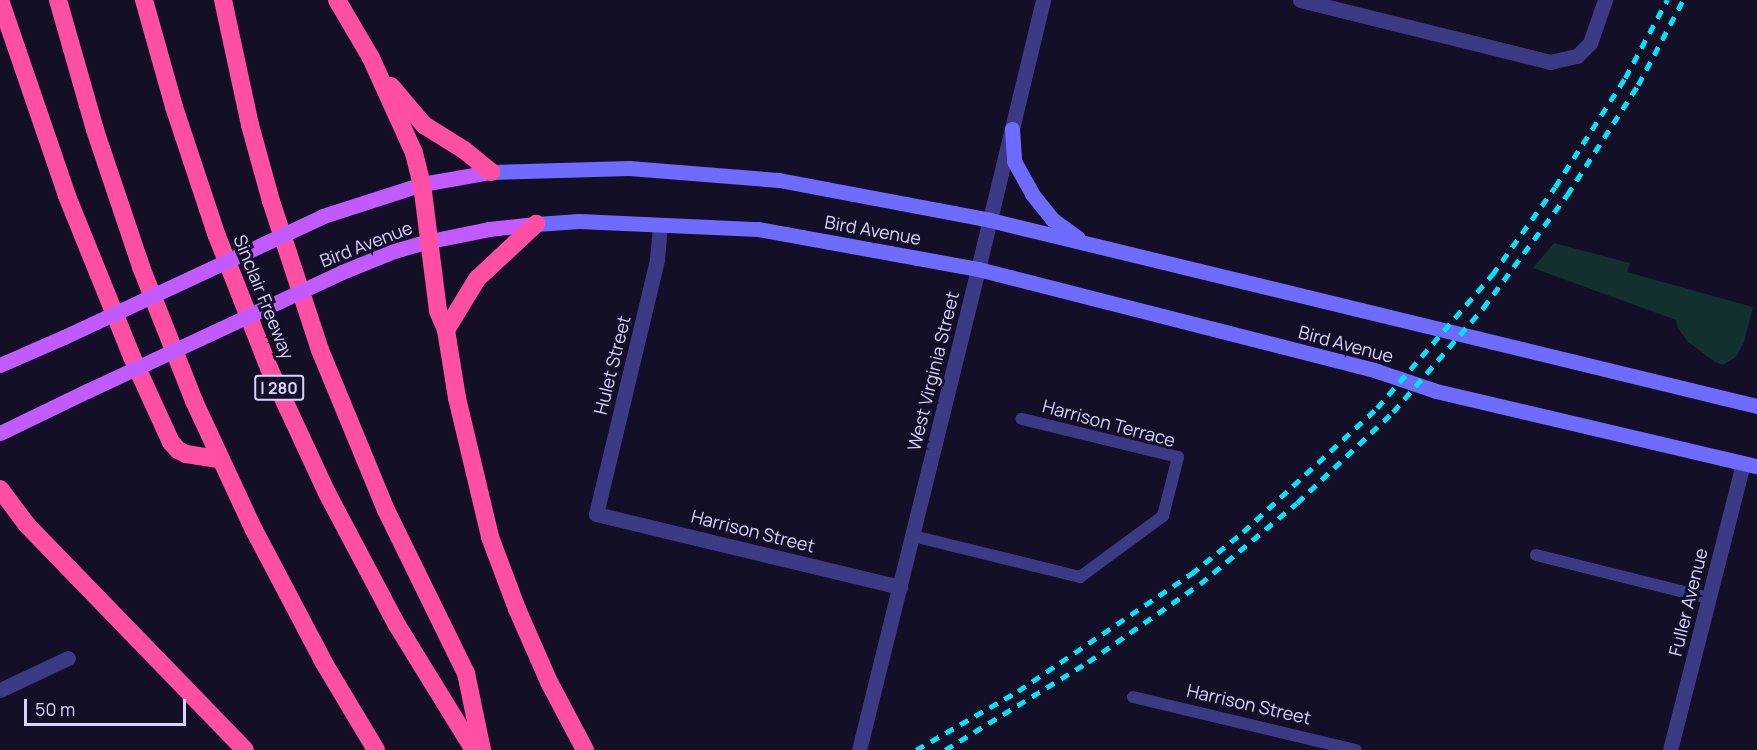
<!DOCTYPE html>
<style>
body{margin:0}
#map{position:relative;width:1757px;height:750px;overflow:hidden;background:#130f26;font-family:Manrope,sans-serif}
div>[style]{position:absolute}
.green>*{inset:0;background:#12302f}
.service>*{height:12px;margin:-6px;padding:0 6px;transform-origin:6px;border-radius:6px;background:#3d3a85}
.minor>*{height:15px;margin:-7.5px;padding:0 7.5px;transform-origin:7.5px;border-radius:7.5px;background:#3d3a85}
.tertiary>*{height:15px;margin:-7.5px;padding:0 7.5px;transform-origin:7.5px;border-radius:7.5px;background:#3d3a85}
.secondary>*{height:15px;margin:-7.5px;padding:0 7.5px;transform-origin:7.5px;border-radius:7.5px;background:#6f6bff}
.primary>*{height:15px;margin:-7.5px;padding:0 7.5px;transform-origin:7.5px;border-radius:7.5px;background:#c25bff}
.motorway>*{height:18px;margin:-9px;padding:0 9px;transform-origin:9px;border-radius:9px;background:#ff4fa3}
.rail>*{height:4.5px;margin-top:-2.25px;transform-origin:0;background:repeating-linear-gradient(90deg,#00e5ff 0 9px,transparent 0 17px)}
.primary-bridge>*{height:15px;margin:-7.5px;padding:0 7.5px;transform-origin:7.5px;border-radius:7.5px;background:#c25bff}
span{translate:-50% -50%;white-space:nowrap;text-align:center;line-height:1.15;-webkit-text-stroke:6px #130f26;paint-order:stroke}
.shield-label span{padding:2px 4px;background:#130f26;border:2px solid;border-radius:4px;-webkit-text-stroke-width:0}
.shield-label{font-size:16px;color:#d9d4ff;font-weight:700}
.street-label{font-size:18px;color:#d9d4ff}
.scale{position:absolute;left:24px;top:699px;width:162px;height:27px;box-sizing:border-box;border:3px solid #d9d4ff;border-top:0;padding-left:8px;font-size:18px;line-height:21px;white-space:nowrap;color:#d9d4ff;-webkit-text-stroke:4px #130f26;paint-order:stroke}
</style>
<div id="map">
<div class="green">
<div style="clip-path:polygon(1554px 243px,1630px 263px,1627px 272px,1753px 307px,1744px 342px,1736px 357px,1723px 365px,1715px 362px,1688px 342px,1678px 328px,1676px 320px,1533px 268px)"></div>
</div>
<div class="service">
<div style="left:913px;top:536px;width:172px;rotate:13.8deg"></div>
<div style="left:1080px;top:577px;width:103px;rotate:-36.3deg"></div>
<div style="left:1163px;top:516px;width:61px;rotate:-75.7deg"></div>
<div style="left:1178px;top:457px;width:161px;rotate:-166.3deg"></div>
<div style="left:1536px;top:555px;width:178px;rotate:14deg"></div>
<div style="left:1133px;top:697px;width:229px;rotate:13.4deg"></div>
</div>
<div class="minor">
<div style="left:1300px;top:0;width:258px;rotate:13.9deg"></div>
<div style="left:1550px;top:62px;width:28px;rotate:-13deg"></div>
<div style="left:1577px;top:56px;width:18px;rotate:-45deg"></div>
<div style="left:1590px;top:43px;width:46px;rotate:-70.8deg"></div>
<div style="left:660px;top:225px;width:35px;rotate:95deg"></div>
<div style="left:657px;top:260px;width:261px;rotate:103.5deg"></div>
<div style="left:596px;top:514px;width:313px;rotate:13.5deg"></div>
<div style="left:0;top:690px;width:75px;rotate:-25.2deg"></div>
<div style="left:859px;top:750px;width:496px;rotate:-76.1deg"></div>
<div style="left:1670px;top:750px;width:296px;rotate:-75.7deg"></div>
</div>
<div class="tertiary">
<div style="left:978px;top:269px;width:277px;rotate:-76.4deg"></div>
</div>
<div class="secondary">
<div style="left:1012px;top:129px;width:32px;rotate:86deg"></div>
<div style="left:1014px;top:161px;width:38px;rotate:61deg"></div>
<div style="left:1032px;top:194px;width:32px;rotate:51deg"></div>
<div style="left:1052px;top:219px;width:32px;rotate:36deg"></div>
<div style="left:491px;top:172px;width:138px;rotate:-1.7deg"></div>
<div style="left:629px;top:168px;width:150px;rotate:4.6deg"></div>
<div style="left:779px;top:180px;width:215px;rotate:10.7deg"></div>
<div style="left:990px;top:220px;width:789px;rotate:13.63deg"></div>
<div style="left:536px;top:224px;width:43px;rotate:-4deg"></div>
<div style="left:579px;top:221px;width:179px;rotate:2.6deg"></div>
<div style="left:758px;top:229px;width:224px;rotate:10.3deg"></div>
<div style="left:978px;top:269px;width:412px;rotate:14.3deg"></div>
<div style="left:1377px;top:371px;width:62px;rotate:18.7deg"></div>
<div style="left:1436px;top:391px;width:330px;rotate:13.2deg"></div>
</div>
<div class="primary">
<div style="left:323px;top:216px;width:104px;rotate:-17.9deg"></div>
<div style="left:422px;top:184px;width:70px;rotate:-9.9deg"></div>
<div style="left:342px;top:272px;width:56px;rotate:-22deg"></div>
<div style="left:394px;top:251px;width:37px;rotate:-16deg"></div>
<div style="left:430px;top:241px;width:60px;rotate:-11.5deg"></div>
<div style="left:489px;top:229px;width:47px;rotate:-6.1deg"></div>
<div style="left:0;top:365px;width:70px;rotate:-23.6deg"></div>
<div style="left:0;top:433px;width:97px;rotate:-25.8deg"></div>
</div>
<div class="motorway">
<div style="left:0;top:0;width:207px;rotate:71.1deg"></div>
<div style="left:67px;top:196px;width:174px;rotate:68deg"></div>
<div style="left:132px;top:357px;width:94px;rotate:65.4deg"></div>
<div style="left:171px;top:442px;width:11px;rotate:49deg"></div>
<div style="left:178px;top:450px;width:9px;rotate:27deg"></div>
<div style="left:186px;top:454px;width:33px;rotate:9deg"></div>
<div style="left:58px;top:0;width:135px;rotate:74.1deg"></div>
<div style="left:95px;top:130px;width:145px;rotate:71.4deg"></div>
<div style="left:141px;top:267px;width:144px;rotate:68.4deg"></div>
<div style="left:194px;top:401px;width:142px;rotate:65.1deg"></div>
<div style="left:254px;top:530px;width:150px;rotate:62.2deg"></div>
<div style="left:324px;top:663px;width:101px;rotate:59.1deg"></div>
<div style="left:144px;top:0;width:111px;rotate:74.3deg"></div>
<div style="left:174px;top:107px;width:136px;rotate:71.6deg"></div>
<div style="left:217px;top:236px;width:142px;rotate:68.5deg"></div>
<div style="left:269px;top:368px;width:138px;rotate:65.1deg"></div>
<div style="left:327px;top:493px;width:149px;rotate:62.1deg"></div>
<div style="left:397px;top:625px;width:147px;rotate:58.4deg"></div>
<div style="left:223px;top:0;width:128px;rotate:77.8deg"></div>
<div style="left:250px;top:125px;width:79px;rotate:74.6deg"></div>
<div style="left:271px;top:201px;width:157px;rotate:71.8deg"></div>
<div style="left:320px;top:350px;width:173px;rotate:67.6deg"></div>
<div style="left:386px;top:510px;width:182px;rotate:63.9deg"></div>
<div style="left:466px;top:673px;width:79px;rotate:78.3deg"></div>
<div style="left:337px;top:0;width:67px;rotate:59.6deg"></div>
<div style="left:371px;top:58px;width:104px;rotate:65.6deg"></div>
<div style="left:414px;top:153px;width:32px;rotate:76deg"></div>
<div style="left:422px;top:184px;width:128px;rotate:82.8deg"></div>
<div style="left:438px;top:311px;width:21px;rotate:67deg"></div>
<div style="left:446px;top:330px;width:69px;rotate:80.8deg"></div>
<div style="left:457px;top:398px;width:143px;rotate:76.6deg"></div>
<div style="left:490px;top:537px;width:77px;rotate:69.4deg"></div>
<div style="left:517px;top:609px;width:80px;rotate:66.3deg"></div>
<div style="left:549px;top:682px;width:77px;rotate:62.1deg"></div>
<div style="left:391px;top:86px;width:51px;rotate:49.8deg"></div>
<div style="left:424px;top:125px;width:47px;rotate:32deg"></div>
<div style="left:464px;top:150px;width:35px;rotate:39deg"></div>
<div style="left:446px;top:330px;width:60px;rotate:-58.7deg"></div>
<div style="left:477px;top:279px;width:81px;rotate:-43deg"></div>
<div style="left:0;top:489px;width:45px;rotate:53.1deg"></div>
<div style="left:27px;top:525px;width:313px;rotate:45.9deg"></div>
</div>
<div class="rail">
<div style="left:916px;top:750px;width:118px;rotate:-30deg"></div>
<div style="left:1018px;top:691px;width:209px;rotate:-34.1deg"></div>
<div style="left:1191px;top:574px;width:67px;rotate:-38.9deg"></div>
<div style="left:1243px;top:532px;width:183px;rotate:-42.8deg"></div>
<div style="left:1377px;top:408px;width:176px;rotate:-49.2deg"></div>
<div style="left:1492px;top:275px;width:108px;rotate:-54.4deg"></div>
<div style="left:1555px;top:187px;width:130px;rotate:-57.3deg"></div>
<div style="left:1625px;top:78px;width:89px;rotate:-61.7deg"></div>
<div style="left:945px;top:750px;width:168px;rotate:-31.6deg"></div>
<div style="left:1088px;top:662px;width:136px;rotate:-34.9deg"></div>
<div style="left:1200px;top:584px;width:126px;rotate:-39.9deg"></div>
<div style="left:1297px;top:503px;width:132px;rotate:-43.5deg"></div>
<div style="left:1393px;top:412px;width:138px;rotate:-49.1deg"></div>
<div style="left:1483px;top:308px;width:141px;rotate:-53.4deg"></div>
<div style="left:1567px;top:195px;width:131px;rotate:-57.2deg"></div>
<div style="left:1638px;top:85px;width:96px;rotate:-62.1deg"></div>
</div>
<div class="primary-bridge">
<div style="left:64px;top:337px;width:286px;rotate:-25deg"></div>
<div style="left:87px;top:391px;width:281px;rotate:-25deg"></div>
</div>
<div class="shield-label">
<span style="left:279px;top:388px">I 280</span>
</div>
<div class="street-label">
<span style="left:873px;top:230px;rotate:10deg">Bird Avenue</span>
<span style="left:366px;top:244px;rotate:-21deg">Bird Avenue</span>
<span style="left:264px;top:297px;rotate:68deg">Sinclair Freeway</span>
<span style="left:1346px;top:344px;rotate:15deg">Bird Avenue</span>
<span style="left:612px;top:365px;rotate:-76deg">Hulet Street</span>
<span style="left:933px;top:371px;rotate:-76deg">West Virginia Street</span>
<span style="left:1109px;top:423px;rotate:15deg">Harrison Terrace</span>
<span style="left:753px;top:531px;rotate:14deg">Harrison Street</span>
<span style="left:1688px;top:602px;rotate:-76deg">Fuller Avenue</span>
<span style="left:1249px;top:704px;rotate:13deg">Harrison Street</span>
</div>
<div class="scale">50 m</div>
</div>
